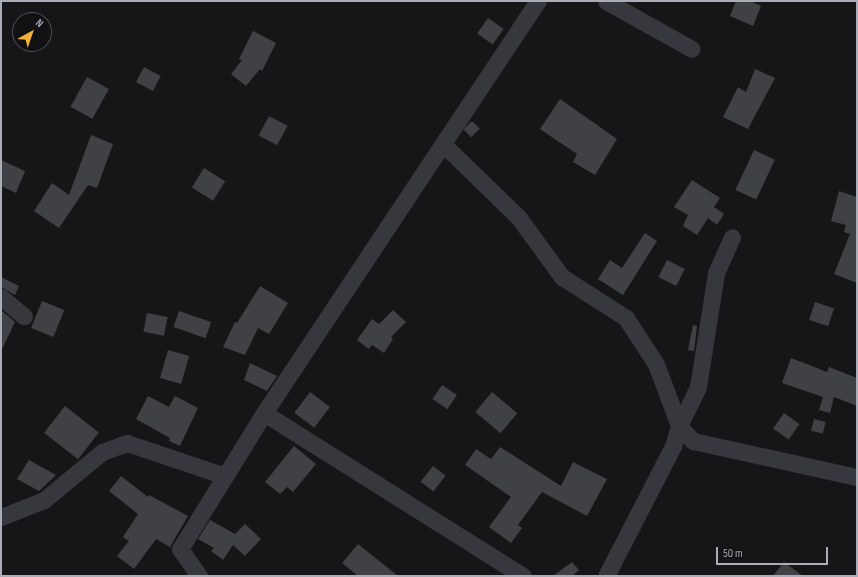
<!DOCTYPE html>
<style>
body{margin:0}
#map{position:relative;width:858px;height:577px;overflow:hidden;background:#161618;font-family:"Sofia Sans Condensed",sans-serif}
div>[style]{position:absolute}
.building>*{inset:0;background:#404145;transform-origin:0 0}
.minor>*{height:17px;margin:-8.5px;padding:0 8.5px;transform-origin:8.5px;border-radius:8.5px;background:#37383d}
span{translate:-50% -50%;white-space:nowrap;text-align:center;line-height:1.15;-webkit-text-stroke:4px #111113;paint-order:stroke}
.frame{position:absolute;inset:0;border:2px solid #a8adb8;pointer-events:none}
.north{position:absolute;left:12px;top:12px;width:40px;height:40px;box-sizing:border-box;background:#111113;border:1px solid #4d4f55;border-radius:50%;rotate:40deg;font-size:11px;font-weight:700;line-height:16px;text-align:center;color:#a8adb8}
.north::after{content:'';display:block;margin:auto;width:14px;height:18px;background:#f2b134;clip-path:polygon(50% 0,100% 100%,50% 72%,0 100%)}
.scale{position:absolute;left:716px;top:547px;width:112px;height:18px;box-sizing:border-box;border:2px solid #a8adb8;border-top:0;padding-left:5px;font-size:12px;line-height:14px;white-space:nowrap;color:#a8adb8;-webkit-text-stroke:3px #111113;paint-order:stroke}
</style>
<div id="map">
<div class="building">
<div style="clip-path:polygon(736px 1px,750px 1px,761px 6px,753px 26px,730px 16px)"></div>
<div style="left:488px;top:18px;width:19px;height:19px;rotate:35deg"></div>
<div style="clip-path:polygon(253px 31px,276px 43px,262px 71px,260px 69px,246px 86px,231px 74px,242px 60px,239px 59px)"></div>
<div style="left:144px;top:67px;width:19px;height:17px;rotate:28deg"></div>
<div style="clip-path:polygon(755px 69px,775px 78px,748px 129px,723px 117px,738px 87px,746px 92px)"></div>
<div style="left:87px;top:77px;width:25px;height:34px;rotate:29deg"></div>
<div style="clip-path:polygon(560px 99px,617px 139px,595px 175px,573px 162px,577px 154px,540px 129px)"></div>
<div style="left:269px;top:116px;width:21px;height:22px;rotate:28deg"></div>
<div style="left:472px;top:121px;width:11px;height:12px;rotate:45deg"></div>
<div style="clip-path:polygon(91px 135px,113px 144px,97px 188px,88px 185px,59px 228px,34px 211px,52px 183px,69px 195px)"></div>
<div style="left:754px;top:150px;width:23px;height:44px;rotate:25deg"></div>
<div style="clip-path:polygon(1px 160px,25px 171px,16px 193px,1px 186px)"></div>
<div style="left:204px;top:168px;width:25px;height:23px;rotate:32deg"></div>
<div style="clip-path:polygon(692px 180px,720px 198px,714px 207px,724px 214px,717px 225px,708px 218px,697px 235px,683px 226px,688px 215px,674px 207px)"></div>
<div style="clip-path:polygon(839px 191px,857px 197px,857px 283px,834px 274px,850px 234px,844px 232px,846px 225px,831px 221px)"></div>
<div style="clip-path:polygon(645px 233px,657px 241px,623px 295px,598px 279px,610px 260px,622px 268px)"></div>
<div style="left:667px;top:260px;width:20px;height:19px;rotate:27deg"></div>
<div style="clip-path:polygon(1px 277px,19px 286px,15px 295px,1px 287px)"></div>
<div style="clip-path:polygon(260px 286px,288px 303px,269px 334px,258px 328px,245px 355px,223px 347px,235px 322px,237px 323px)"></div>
<div style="left:42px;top:301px;width:24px;height:29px;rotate:22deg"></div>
<div style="left:815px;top:302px;width:20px;height:19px;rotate:18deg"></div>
<div style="clip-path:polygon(1px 310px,15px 322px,1px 351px)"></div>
<div style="clip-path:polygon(393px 310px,406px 322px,391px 337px,393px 339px,384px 353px,372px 345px,369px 349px,357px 340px,372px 319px,379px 324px)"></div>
<div style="left:179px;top:311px;width:34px;height:17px;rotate:19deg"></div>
<div style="left:147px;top:313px;width:21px;height:19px;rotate:11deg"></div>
<div style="clip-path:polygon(693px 325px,697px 326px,694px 351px,688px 350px)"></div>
<div style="left:168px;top:350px;width:22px;height:29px;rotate:16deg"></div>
<div style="clip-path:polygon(791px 358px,827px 372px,829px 367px,857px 378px,857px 406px,834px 397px,830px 413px,819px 410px,823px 397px,782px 383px)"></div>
<div style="clip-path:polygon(250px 363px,277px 376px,267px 391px,244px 380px)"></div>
<div style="left:442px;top:385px;width:18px;height:17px;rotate:34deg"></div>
<div style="left:310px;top:392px;width:25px;height:26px;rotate:37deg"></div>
<div style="left:492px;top:392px;width:33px;height:26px;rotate:40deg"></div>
<div style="clip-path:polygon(148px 396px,169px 407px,175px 396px,198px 408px,180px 446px,169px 441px,170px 438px,136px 419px)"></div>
<div style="left:65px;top:406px;width:43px;height:34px;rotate:38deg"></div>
<div style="left:784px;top:413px;width:19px;height:19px;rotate:35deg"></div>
<div style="left:814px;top:419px;width:12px;height:12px;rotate:14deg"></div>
<div style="clip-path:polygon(294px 446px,316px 464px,293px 492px,287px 487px,280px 494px,265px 482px)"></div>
<div style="clip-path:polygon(500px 447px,561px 486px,573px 462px,607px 479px,587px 516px,542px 492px,518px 525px,522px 528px,511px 543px,489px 527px,511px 497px,465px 465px,476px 449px,491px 459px)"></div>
<div style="clip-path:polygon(29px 460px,56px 475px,39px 491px,17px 479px)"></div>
<div style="left:433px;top:466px;width:16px;height:20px;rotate:38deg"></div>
<div style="clip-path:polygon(121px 476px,148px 497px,149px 495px,188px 516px,170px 547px,156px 539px,134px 569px,117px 556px,129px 541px,123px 537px,138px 514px,109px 491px)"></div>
<div style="clip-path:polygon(210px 520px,235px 534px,245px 524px,261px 539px,245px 556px,233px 545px,223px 560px,211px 551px,214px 548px,198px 539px)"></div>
<div style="clip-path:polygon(358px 544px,398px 576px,358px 576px,342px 563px)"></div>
<div style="clip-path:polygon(572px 562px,579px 570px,572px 576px,553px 576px)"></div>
<div style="clip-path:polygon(784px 562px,803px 576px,773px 576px)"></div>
</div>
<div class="minor">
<div style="left:606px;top:1px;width:98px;rotate:29.2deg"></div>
<div style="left:443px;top:144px;width:106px;rotate:44.2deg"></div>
<div style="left:519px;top:218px;width:73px;rotate:53.9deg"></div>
<div style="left:562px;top:277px;width:76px;rotate:32.6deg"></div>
<div style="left:626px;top:318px;width:55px;rotate:56.9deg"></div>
<div style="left:656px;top:364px;width:66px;rotate:69.6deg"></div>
<div style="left:679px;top:426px;width:21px;rotate:47deg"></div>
<div style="left:693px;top:441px;width:168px;rotate:12.4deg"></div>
<div style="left:1px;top:297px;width:30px;rotate:40deg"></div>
<div style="left:264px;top:413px;width:306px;rotate:32.2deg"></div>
<div style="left:1px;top:517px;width:46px;rotate:-21.6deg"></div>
<div style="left:44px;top:500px;width:75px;rotate:-39.6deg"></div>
<div style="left:102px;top:452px;width:27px;rotate:-20deg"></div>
<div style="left:127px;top:443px;width:103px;rotate:18.6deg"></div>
<div style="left:199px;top:576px;width:33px;rotate:-125deg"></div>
<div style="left:180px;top:549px;width:160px;rotate:-58.3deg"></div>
<div style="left:264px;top:413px;width:495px;rotate:-56.4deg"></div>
<div style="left:606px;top:576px;width:146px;rotate:-62.7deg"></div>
<div style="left:673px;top:446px;width:21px;rotate:-73deg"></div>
<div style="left:679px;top:426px;width:43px;rotate:-64deg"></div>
<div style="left:698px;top:387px;width:115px;rotate:-81deg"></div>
<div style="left:716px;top:273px;width:39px;rotate:-66deg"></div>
</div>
<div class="frame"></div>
<div class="north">N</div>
<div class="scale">50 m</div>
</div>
